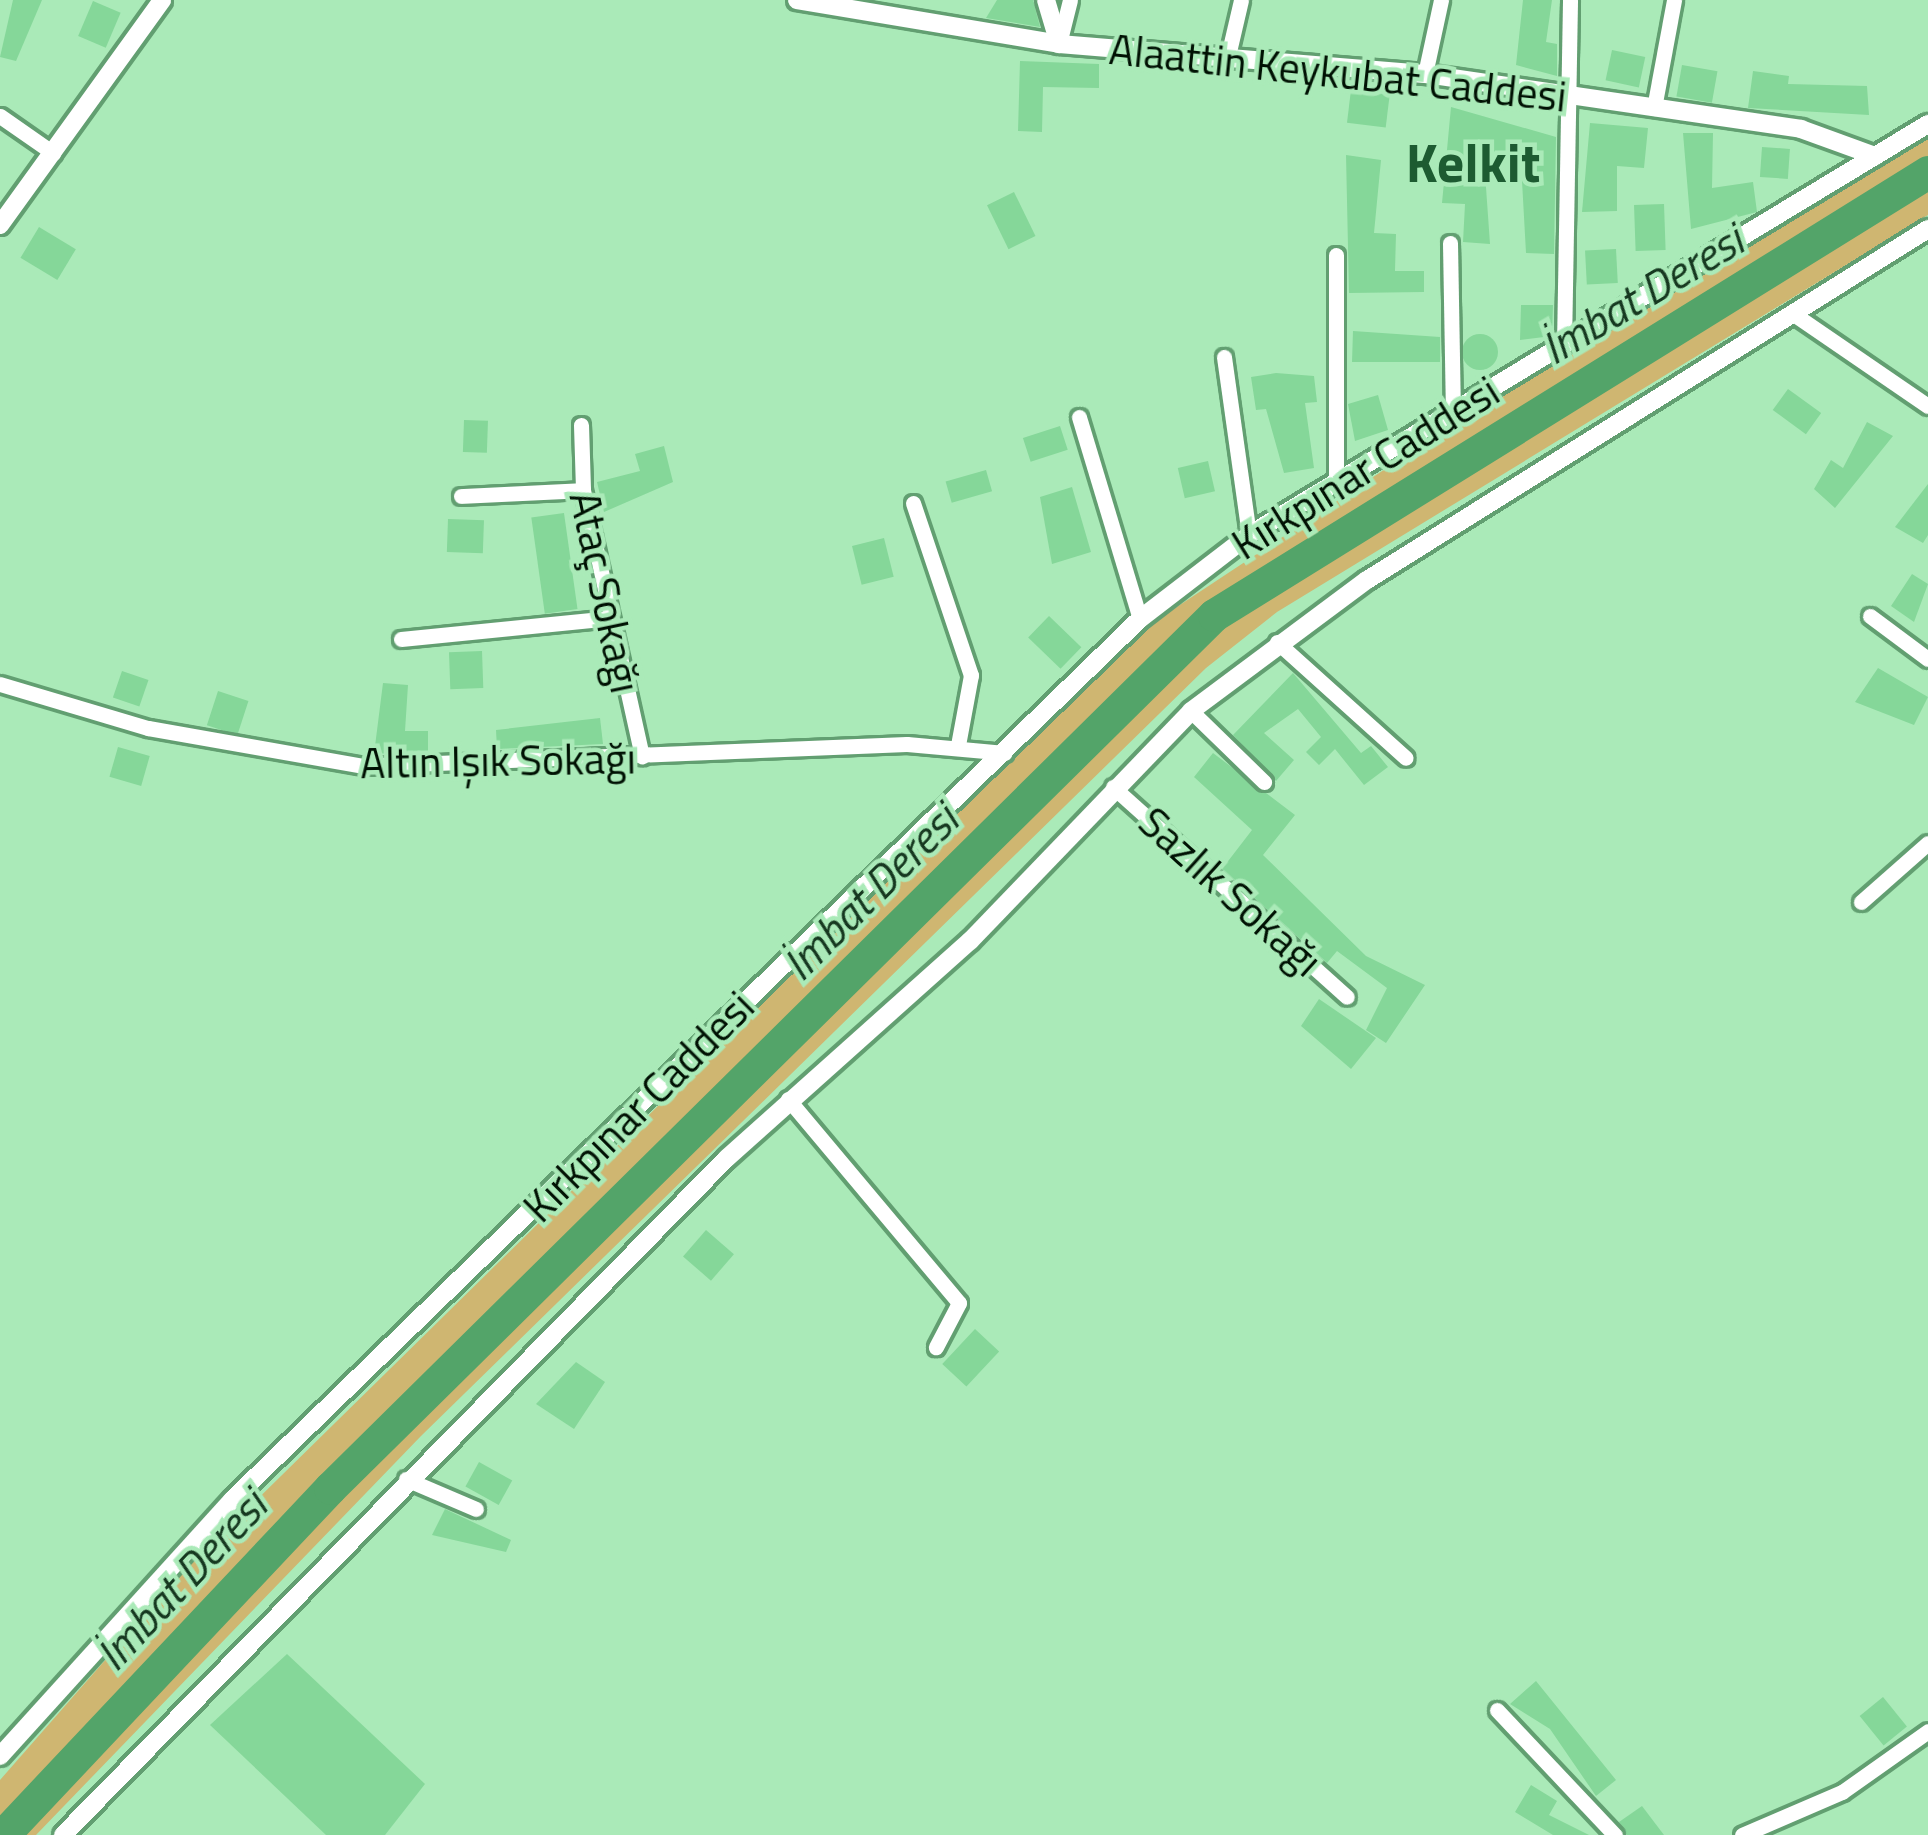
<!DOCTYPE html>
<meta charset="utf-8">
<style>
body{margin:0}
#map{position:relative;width:1928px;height:1835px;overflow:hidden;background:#aaeab8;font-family:"Titillium Web",sans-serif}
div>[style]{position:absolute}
.green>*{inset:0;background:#cfb671}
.river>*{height:33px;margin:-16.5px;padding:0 16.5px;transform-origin:16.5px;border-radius:16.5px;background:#53a469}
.building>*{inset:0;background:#85d799;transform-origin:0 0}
.round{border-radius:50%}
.roads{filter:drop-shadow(3px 0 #629f71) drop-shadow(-3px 0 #629f71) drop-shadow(0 3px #629f71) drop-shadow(0 -3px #629f71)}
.minor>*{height:15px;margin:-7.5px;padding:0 7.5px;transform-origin:7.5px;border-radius:7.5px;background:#fff}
.tertiary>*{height:18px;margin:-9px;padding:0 9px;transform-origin:9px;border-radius:9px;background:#fff}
span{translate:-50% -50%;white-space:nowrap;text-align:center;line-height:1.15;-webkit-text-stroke:9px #aaeab8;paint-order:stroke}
.street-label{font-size:42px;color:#001103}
.water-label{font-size:45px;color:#163820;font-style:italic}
.district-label{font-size:54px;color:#1d5b31;font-weight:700}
</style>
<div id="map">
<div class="green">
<div style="clip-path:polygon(1928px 138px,1928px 215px,1277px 612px,1206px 668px,421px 1436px,36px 1835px,0 1835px,0 1780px,179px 1576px,1145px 628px,1488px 401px)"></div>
</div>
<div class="river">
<div style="left:3px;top:1835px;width:477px;rotate:-46.7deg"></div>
<div style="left:330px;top:1488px;width:1242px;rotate:-44.64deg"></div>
<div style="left:1214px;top:615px;width:840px;rotate:-31.82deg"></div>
</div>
<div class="building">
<div style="clip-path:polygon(13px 0,42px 0,16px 61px,0 57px)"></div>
<div style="clip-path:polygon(997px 0,1033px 0,1040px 27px,986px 18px)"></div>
<div style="clip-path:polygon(1523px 0,1552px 0,1546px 42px,1557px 44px,1557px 76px,1516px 65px)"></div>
<div style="left:93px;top:1px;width:30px;height:38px;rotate:23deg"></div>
<div style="left:1612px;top:50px;width:34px;height:31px;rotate:12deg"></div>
<div style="clip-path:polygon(1020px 61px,1099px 64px,1099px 88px,1043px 87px,1042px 132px,1018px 131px)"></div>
<div style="left:1682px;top:65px;width:36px;height:32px;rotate:10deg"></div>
<div style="clip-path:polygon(1753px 71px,1789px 76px,1788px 84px,1867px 86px,1869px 115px,1748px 108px)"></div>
<div style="left:1351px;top:90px;width:39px;height:33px;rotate:7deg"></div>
<div style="clip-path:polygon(1451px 107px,1556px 137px,1554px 254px,1526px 253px,1521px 163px,1484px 159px,1490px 244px,1463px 242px,1465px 204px,1442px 203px)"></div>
<div style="clip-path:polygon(1590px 123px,1648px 128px,1644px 168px,1617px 166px,1617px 211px,1582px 212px)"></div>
<div style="clip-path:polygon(1683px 133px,1713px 133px,1712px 188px,1753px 182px,1757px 212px,1691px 229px)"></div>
<div style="left:1762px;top:147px;width:28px;height:30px;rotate:4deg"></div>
<div style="clip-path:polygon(1346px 155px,1381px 160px,1374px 233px,1396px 234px,1395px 271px,1424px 271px,1424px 292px,1349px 293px)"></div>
<div style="left:1014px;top:192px;width:49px;height:30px;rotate:64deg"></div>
<div style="left:1664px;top:204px;width:46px;height:30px;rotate:88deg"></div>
<div style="left:39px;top:227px;width:43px;height:36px;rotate:31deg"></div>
<div style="left:1616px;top:249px;width:34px;height:31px;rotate:87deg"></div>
<div style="clip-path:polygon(1521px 305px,1553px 305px,1552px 336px,1520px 340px)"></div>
<div style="clip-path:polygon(1353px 331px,1440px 337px,1440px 362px,1352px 362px)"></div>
<div class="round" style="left:1462px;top:334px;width:36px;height:36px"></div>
<div style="clip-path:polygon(1276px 373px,1314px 376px,1317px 402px,1305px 403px,1314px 468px,1284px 473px,1266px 409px,1256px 410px,1251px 377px)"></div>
<div style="left:1788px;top:389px;width:41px;height:26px;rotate:36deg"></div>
<div style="clip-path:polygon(1378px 395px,1388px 430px,1355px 441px,1348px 404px)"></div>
<div style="left:464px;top:420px;width:24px;height:32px;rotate:2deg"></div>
<div style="clip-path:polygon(1867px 422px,1893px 436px,1835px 508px,1814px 489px,1831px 460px,1843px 468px)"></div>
<div style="left:1060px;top:426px;width:25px;height:39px;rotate:72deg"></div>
<div style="clip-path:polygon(664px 446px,673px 482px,604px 512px,597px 482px,640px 471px,635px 454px)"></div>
<div style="left:1208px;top:461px;width:31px;height:31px;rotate:77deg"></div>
<div style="left:986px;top:470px;width:22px;height:42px;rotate:74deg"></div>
<div style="clip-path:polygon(1928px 484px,1928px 535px,1923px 543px,1895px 527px)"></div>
<div style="clip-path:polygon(1072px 487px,1091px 552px,1052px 564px,1040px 497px)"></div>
<div style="left:564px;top:513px;width:97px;height:33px;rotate:82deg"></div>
<div style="left:448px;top:519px;width:36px;height:33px;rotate:2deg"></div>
<div style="left:884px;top:538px;width:40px;height:33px;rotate:76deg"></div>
<div style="clip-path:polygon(1912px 574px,1928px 584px,1914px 622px,1891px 606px)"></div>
<div style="left:1049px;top:616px;width:45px;height:30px;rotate:44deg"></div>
<div style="left:482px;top:651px;width:37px;height:33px;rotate:88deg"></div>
<div style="clip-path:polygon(1878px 668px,1928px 697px,1914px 725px,1855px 702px)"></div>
<div style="left:122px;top:671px;width:28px;height:28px;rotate:19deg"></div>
<div style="clip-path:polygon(1293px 673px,1361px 753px,1371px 746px,1388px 767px,1364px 785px,1335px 749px,1319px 765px,1306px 752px,1321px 737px,1298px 709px,1264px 733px,1294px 760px,1276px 781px,1233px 735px)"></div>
<div style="clip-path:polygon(383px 683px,408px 685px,405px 731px,428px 731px,428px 751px,374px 754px)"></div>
<div style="left:218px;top:691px;width:32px;height:36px;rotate:18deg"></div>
<div style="clip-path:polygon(600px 718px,603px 744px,497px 749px,496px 730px)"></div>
<div style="left:118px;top:747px;width:33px;height:31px;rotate:16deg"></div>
<div style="clip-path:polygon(1213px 753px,1295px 815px,1263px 855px,1366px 956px,1425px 985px,1386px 1043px,1366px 1030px,1387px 988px,1337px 951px,1327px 963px,1222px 869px,1252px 830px,1194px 777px)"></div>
<div style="clip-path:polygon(1319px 999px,1376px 1038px,1351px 1069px,1301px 1026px)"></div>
<div style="left:706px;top:1230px;width:37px;height:35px;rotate:41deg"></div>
<div style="left:975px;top:1329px;width:33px;height:48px;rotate:43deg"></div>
<div style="clip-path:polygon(576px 1362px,605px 1382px,574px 1429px,536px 1404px)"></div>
<div style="left:479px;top:1462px;width:38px;height:28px;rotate:29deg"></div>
<div style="clip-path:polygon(445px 1509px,511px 1540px,506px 1552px,432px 1535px)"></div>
<div style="clip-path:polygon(287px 1654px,425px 1784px,385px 1835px,326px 1835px,210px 1725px)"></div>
<div style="clip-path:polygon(1536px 1681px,1616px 1780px,1596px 1796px,1550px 1729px,1510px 1704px)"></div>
<div style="left:1883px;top:1697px;width:38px;height:30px;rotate:51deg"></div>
<div style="clip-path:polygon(1531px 1785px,1557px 1801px,1549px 1815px,1589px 1835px,1553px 1835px,1515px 1812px)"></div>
<div style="clip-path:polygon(1642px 1806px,1664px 1835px,1627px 1835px,1619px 1822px)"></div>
</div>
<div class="roads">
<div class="minor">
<div style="left:1059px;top:44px;width:45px;rotate:-76deg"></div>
<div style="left:1228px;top:56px;width:57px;rotate:-76.9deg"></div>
<div style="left:1425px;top:74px;width:76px;rotate:-77.8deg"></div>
<div style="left:1654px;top:108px;width:110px;rotate:-79.5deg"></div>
<div style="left:0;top:116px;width:65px;rotate:34.9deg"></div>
<div style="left:1450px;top:243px;width:168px;rotate:89deg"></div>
<div style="left:1795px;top:315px;width:161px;rotate:34.4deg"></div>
<div style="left:1564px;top:345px;width:345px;rotate:-89deg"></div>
<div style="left:1224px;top:357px;width:180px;rotate:82deg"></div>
<div style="left:1079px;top:417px;width:211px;rotate:73.2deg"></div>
<div style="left:581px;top:425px;width:65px;rotate:88.2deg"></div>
<div style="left:583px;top:490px;width:273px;rotate:77.5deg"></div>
<div style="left:1336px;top:483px;width:228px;rotate:-90deg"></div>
<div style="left:461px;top:496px;width:122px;rotate:-2.8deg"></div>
<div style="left:913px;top:503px;width:182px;rotate:71.4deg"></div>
<div style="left:971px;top:675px;width:71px;rotate:100.5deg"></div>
<div style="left:1870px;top:616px;width:72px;rotate:36.6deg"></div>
<div style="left:401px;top:639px;width:211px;rotate:-5.7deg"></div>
<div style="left:1277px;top:642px;width:173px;rotate:42deg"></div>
<div style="left:0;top:684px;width:154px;rotate:16.6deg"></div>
<div style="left:148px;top:728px;width:218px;rotate:10deg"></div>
<div style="left:363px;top:766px;width:544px;rotate:-2.32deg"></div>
<div style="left:907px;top:744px;width:98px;rotate:5.2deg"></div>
<div style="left:1191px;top:711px;width:102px;rotate:44.2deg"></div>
<div style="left:1113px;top:787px;width:314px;rotate:41.9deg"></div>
<div style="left:1861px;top:902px;width:89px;rotate:-41.4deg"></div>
<div style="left:788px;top:1099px;width:266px;rotate:50deg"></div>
<div style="left:959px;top:1303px;width:50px;rotate:117.6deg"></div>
<div style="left:406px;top:1479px;width:76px;rotate:23.2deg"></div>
<div style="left:1497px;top:1710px;width:172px;rotate:46.7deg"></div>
<div style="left:1742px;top:1835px;width:109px;rotate:-23.3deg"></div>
<div style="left:1842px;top:1792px;width:105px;rotate:-35.3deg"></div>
</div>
<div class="tertiary">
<div style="left:797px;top:0;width:266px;rotate:9.5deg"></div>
<div style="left:1059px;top:44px;width:367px;rotate:4.7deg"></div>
<div style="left:1425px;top:74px;width:380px;rotate:8.3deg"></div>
<div style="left:1801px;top:129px;width:79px;rotate:20deg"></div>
<div style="left:1046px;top:0;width:46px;rotate:73.5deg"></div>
<div style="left:0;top:225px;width:277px;rotate:-54.2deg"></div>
<div style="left:0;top:1756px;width:345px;rotate:-47.8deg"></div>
<div style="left:232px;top:1500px;width:1265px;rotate:-44.14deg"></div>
<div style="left:1140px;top:619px;width:138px;rotate:-37.6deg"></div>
<div style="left:1249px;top:535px;width:794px;rotate:-31.19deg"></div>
<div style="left:63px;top:1835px;width:948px;rotate:-45.56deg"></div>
<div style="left:727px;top:1158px;width:326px;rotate:-41.8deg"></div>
<div style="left:970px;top:941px;width:319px;rotate:-46.1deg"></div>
<div style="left:1191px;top:711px;width:219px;rotate:-36.7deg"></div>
<div style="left:1367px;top:580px;width:662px;rotate:-32.03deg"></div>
</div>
</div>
<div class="street-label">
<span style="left:1338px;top:72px;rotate:6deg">Alaattin Keykubat Caddesi</span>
<span style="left:1365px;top:467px;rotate:-32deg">Kırkpınar Caddesi</span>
<span style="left:606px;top:592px;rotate:78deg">Ataç Sokağı</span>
<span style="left:498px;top:760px;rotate:-1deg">Altın Işık Sokağı</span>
<span style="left:1231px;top:891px;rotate:42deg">Sazlık Sokağı</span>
<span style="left:638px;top:1106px;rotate:-45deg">Kırkpınar Caddesi</span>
</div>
<div class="water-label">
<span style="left:1642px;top:294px;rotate:-31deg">İmbat Deresi</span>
<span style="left:870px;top:892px;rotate:-45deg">İmbat Deresi</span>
<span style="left:181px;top:1580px;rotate:-47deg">İmbat Deresi</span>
</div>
<div class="district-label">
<span style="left:1473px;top:162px">Kelkit</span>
</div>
</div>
